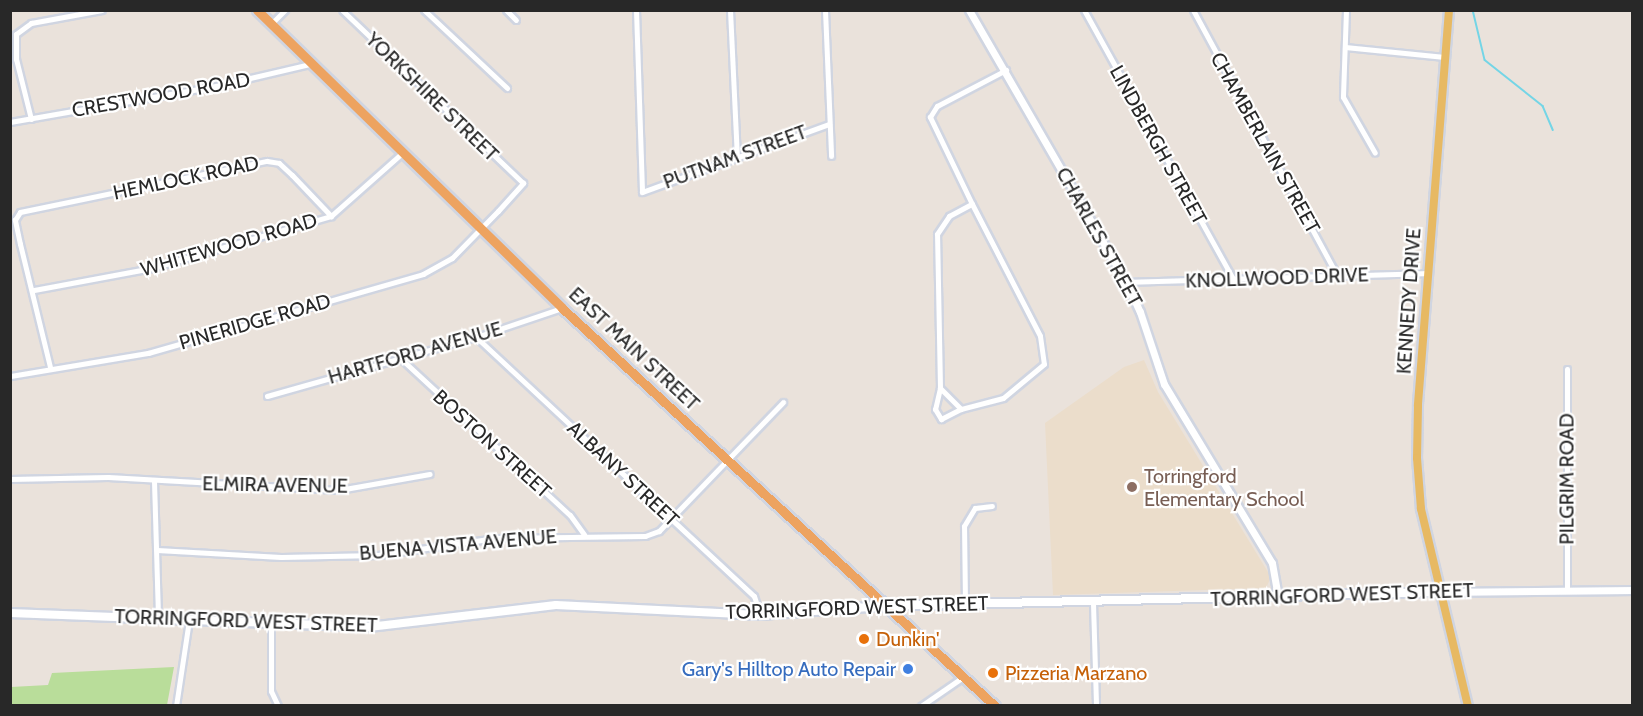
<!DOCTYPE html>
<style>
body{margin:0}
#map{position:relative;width:1643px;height:716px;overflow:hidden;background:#eae2db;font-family:Cabin,sans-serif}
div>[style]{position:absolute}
.education>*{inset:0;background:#ebddcb}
.green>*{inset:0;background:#b9dd9a}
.stream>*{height:1.5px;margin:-0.75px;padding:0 0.75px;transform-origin:0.75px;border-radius:0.75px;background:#74d5e6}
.roads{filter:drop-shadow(2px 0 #d0d5e1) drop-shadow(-2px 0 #d0d5e1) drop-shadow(0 2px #d0d5e1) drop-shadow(0 -2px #d0d5e1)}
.minor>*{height:5px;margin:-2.5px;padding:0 2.5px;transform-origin:2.5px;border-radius:2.5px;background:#fff}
.tertiary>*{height:7px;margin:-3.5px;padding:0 3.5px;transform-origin:3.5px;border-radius:3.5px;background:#fff}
.secondary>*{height:8px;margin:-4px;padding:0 4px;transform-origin:4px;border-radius:4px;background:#fff}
.primary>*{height:8px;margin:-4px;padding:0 4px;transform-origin:4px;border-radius:4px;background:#e7b963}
.trunk>*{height:9px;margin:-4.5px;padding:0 4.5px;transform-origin:4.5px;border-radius:4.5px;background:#eda360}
.dots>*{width:16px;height:16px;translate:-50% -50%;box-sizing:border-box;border:3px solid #fff;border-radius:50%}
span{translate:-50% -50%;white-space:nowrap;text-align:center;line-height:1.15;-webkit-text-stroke:4.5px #fff;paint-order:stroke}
.street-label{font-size:20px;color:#282828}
.education-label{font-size:20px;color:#785e54}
.left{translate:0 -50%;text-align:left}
.food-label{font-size:20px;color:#c56008}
.shop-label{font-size:20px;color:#366cbe}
.right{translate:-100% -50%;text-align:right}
.frame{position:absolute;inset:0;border:12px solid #282828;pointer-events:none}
</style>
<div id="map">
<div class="education">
<div style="clip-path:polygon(1144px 360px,1158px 392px,1271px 577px,1266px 588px,1053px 595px,1045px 423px,1124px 367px)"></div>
</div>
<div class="green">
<div style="clip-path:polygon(174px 667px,167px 705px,11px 705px,11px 687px,48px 685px,52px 673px)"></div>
</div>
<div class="stream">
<div style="left:1473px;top:10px;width:51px;rotate:76.5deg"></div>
<div style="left:1485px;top:60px;width:74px;rotate:38.4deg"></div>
<div style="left:1543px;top:106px;width:26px;rotate:67deg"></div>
</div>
<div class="roads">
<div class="minor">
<div style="left:424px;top:10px;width:114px;rotate:43.2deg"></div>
<div style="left:506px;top:10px;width:14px;rotate:45deg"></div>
<div style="left:636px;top:10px;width:182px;rotate:88.1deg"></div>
<div style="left:642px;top:192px;width:199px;rotate:-20deg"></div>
<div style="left:730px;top:10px;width:147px;rotate:87.3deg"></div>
<div style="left:825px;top:10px;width:146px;rotate:87.6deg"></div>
<div style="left:1084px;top:10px;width:308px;rotate:61deg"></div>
<div style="left:1193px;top:10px;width:302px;rotate:61.5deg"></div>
<div style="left:1346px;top:10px;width:87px;rotate:92deg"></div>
<div style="left:1343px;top:97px;width:64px;rotate:60.3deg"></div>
<div style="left:271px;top:24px;width:20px;rotate:-45deg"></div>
<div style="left:1345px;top:47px;width:100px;rotate:5.7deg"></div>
<div style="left:31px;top:119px;width:62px;rotate:-104deg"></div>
<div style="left:16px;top:59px;width:25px;rotate:-90deg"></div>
<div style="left:16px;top:34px;width:19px;rotate:-36deg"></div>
<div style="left:31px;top:23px;width:72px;rotate:-10.4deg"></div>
<div style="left:10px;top:122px;width:209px;rotate:-9.9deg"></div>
<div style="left:216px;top:86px;width:97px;rotate:-13.2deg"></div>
<div style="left:972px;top:204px;width:148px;rotate:62.7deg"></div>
<div style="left:1040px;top:336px;width:28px;rotate:82deg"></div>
<div style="left:1044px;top:364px;width:53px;rotate:140.3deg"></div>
<div style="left:1003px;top:398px;width:43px;rotate:165.3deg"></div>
<div style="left:961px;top:409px;width:30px;rotate:-135deg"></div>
<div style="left:940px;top:388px;width:154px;rotate:-91.1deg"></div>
<div style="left:937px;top:234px;width:22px;rotate:-56deg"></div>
<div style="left:949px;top:216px;width:26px;rotate:-28deg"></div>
<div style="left:972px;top:204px;width:97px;rotate:-115.8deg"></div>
<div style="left:930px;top:117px;width:13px;rotate:-58deg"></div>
<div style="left:937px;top:106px;width:78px;rotate:-27.6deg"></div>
<div style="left:1126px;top:282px;width:302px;rotate:-1.7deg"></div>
<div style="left:34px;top:290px;width:120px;rotate:-10.6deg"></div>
<div style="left:152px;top:268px;width:186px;rotate:-16.2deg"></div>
<div style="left:331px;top:216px;width:95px;rotate:-41.6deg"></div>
<div style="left:476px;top:337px;width:380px;rotate:43deg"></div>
<div style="left:754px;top:596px;width:20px;rotate:72deg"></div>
<div style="left:398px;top:356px;width:234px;rotate:42.8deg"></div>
<div style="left:570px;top:515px;width:24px;rotate:54deg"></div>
<div style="left:50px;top:367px;width:127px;rotate:-103.7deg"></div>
<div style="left:20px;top:244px;width:25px;rotate:-102deg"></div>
<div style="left:15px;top:220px;width:9px;rotate:-58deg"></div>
<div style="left:20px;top:212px;width:252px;rotate:-11.7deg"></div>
<div style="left:267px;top:161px;width:12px;rotate:9deg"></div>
<div style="left:279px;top:163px;width:18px;rotate:43deg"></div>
<div style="left:292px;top:175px;width:57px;rotate:46.4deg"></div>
<div style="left:10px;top:376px;width:140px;rotate:-9.5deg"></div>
<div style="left:148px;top:353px;width:286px;rotate:-16deg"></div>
<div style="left:423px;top:274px;width:33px;rotate:-29deg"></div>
<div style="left:452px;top:258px;width:66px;rotate:-45.6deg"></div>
<div style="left:498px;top:211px;width:38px;rotate:-48deg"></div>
<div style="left:523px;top:183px;width:250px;rotate:-136.3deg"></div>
<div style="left:940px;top:388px;width:22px;rotate:103deg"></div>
<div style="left:935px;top:409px;width:12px;rotate:59deg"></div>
<div style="left:941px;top:419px;width:22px;rotate:-27deg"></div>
<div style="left:267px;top:396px;width:217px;rotate:-15.8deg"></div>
<div style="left:476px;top:337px;width:91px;rotate:-18.6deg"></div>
<div style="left:10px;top:479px;width:98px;rotate:-1.2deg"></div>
<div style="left:108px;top:477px;width:231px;rotate:3.2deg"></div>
<div style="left:339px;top:490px;width:92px;rotate:-10deg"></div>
<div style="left:154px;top:481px;width:137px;rotate:88.3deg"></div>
<div style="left:157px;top:550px;width:124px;rotate:3.2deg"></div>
<div style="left:281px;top:557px;width:97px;rotate:-1.2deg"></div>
<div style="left:378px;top:555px;width:119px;rotate:-8.2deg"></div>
<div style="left:496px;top:538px;width:149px;rotate:-0.8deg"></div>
<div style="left:645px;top:536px;width:15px;rotate:-20deg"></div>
<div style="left:659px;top:531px;width:179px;rotate:-46.1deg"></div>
<div style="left:1567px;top:590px;width:221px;rotate:-90deg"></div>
<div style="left:1093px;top:603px;width:103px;rotate:88.3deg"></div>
<div style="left:965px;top:604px;width:78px;rotate:-90.7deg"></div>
<div style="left:964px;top:526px;width:21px;rotate:-59deg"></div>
<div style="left:975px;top:508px;width:17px;rotate:-7deg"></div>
<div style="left:271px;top:623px;width:68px;rotate:90deg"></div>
<div style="left:271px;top:691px;width:17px;rotate:65deg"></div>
<div style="left:176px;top:706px;width:87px;rotate:-81.4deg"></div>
<div style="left:921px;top:706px;width:51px;rotate:-34.6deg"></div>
</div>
<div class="tertiary">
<div style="left:969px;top:10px;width:314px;rotate:60deg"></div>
<div style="left:1126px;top:282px;width:33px;rotate:65deg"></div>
<div style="left:1140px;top:312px;width:76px;rotate:71.6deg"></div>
<div style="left:1164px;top:384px;width:209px;rotate:58.9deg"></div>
<div style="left:1272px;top:563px;width:35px;rotate:80deg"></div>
<div style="left:1439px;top:592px;width:193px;rotate:-0.6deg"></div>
</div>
<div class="secondary">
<div style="left:10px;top:613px;width:359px;rotate:2.2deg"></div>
<div style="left:369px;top:627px;width:188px;rotate:-6.7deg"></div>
<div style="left:556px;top:605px;width:204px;rotate:2.8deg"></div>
<div style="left:760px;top:615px;width:123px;rotate:-4.2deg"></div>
<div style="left:883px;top:606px;width:556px;rotate:-1.44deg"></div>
</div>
<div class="primary">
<div style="left:1449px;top:10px;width:397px;rotate:94.5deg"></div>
<div style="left:1418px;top:406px;width:52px;rotate:91.1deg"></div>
<div style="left:1417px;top:458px;width:51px;rotate:85.5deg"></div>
<div style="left:1421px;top:509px;width:203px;rotate:76.6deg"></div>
</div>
<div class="trunk">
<div style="left:257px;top:10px;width:426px;rotate:44.3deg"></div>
<div style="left:562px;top:308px;width:588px;rotate:42.59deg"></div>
</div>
</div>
<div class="dots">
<div style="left:1132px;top:487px;background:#8d6e63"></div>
<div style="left:864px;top:639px;background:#e8710a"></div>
<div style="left:908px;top:669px;background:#3f7fe0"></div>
<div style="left:993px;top:673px;background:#e8710a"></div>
</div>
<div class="street-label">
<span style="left:161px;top:95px;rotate:-10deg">CRESTWOOD ROAD</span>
<span style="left:432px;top:97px;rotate:44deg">YORKSHIRE STREET</span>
<span style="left:1265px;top:143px;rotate:61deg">CHAMBERLAIN STREET</span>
<span style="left:1158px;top:145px;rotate:61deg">LINDBERGH STREET</span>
<span style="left:735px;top:157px;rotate:-20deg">PUTNAM STREET</span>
<span style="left:186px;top:178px;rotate:-12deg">HEMLOCK ROAD</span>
<span style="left:1099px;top:237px;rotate:61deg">CHARLES STREET</span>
<span style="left:229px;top:245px;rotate:-16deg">WHITEWOOD ROAD</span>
<span style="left:1277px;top:278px;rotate:-2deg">KNOLLWOOD DRIVE</span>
<span style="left:1409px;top:301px;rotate:-86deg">KENNEDY DRIVE</span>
<span style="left:255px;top:322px;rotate:-16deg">PINERIDGE ROAD</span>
<span style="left:634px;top:349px;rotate:43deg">EAST MAIN STREET</span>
<span style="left:415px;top:353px;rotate:-16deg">HARTFORD AVENUE</span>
<span style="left:492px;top:444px;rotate:42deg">BOSTON STREET</span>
<span style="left:623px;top:474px;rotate:43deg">ALBANY STREET</span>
<span style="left:1567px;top:479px;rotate:-90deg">PILGRIM ROAD</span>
<span style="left:275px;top:485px;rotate:1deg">ELMIRA AVENUE</span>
<span style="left:458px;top:545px;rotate:-5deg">BUENA VISTA AVENUE</span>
<span style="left:1342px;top:595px;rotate:-2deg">TORRINGFORD WEST STREET</span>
<span style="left:857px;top:608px;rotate:-2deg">TORRINGFORD WEST STREET</span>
<span style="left:246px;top:621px;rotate:2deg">TORRINGFORD WEST STREET</span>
</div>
<div class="education-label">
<span class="left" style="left:1144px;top:488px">Torringford<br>Elementary School</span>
</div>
<div class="food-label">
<span class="left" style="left:876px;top:639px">Dunkin'</span>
<span class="left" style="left:1005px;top:673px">Pizzeria Marzano</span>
</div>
<div class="shop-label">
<span class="right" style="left:896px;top:669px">Gary's Hilltop Auto Repair</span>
</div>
<div class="frame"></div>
</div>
